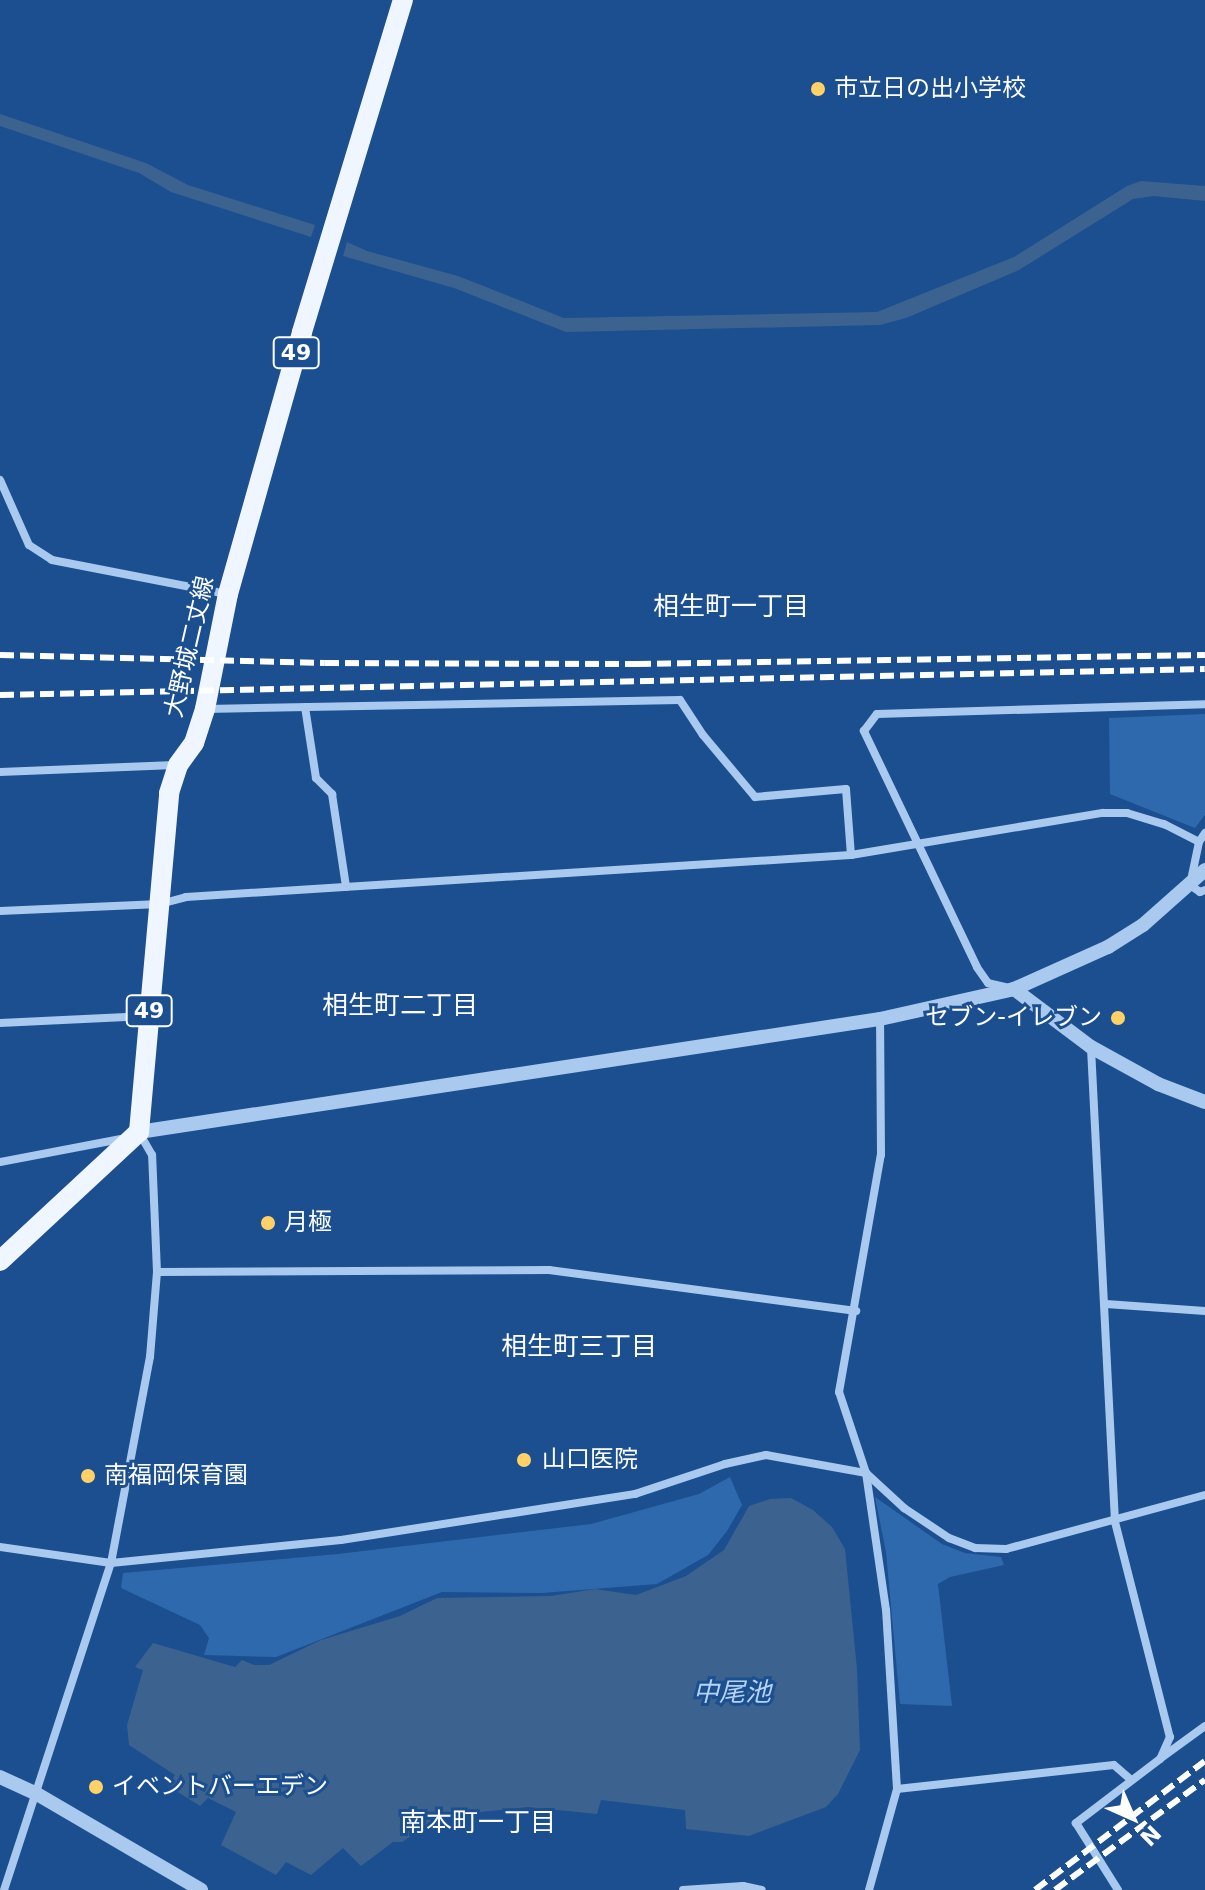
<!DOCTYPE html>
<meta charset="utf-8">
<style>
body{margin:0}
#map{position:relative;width:1205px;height:1890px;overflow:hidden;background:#1b4f8f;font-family:"DejaVu Sans","Noto Sans JP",sans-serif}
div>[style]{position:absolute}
.green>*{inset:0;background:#2e69ad}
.water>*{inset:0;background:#3c6290}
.minor>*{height:8px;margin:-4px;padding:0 4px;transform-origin:4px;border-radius:4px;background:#a9c9ee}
.tertiary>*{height:14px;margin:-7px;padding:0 7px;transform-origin:7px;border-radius:7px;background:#a9c9ee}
.primary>*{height:20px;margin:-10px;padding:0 10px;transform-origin:10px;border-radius:10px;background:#f0f6ff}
.rail>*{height:6px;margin-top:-3px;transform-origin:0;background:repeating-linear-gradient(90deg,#fff 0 14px,transparent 0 20px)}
.dots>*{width:22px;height:22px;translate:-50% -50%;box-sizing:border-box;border:4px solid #1b4f8f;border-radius:50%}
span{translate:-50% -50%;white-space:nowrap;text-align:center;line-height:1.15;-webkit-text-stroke:6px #1b4f8f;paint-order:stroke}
.shield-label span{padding:2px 6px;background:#1b4f8f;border:2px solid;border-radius:6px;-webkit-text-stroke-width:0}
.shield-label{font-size:22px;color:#fff;font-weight:700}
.poi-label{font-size:24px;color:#fff}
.left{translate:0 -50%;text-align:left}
.right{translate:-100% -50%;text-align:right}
.street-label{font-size:24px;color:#fff}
.neighbourhood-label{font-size:26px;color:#fff}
.water-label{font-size:26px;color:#b5d3f5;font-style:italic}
.north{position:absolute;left:1093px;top:1778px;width:80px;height:80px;-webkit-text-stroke:6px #1b4f8f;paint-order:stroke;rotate:135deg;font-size:22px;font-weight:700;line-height:32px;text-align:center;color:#fff}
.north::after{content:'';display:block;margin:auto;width:28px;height:36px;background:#fff;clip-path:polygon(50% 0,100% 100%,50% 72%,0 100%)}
</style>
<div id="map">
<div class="green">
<div style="clip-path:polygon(1205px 714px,1205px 815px,1195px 828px,1110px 794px,1109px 718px)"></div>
<div style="clip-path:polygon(730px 1477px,742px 1505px,727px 1531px,708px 1555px,657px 1584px,542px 1593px,442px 1592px,276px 1657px,204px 1655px,209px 1638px,200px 1625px,121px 1588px,123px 1573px,338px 1554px,591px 1524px,699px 1494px)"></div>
<div style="clip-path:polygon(875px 1497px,942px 1544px,965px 1553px,1001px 1557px,1004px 1565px,950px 1577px,938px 1584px,952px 1706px,900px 1704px,886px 1552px)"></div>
</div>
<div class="water">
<div style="clip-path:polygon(0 114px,146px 163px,188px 185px,315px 225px,311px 237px,171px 192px,139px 173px,0 126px)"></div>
<div style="clip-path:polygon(1141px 181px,1205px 186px,1205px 201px,1153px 196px,1133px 199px,1019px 270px,906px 318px,880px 325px,566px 332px,454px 288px,343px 256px,347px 242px,367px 251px,458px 276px,564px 318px,877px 312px,1014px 257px,1127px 186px)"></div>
<div style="clip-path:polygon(791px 1498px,813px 1510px,832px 1527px,845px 1549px,857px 1669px,860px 1750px,838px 1794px,826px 1807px,749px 1836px,686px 1829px,685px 1810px,601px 1800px,597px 1814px,528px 1807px,442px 1816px,402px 1842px,393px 1842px,361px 1866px,343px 1848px,311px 1875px,286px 1862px,276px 1875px,221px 1845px,236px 1812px,208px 1798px,200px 1806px,168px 1786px,175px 1775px,129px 1745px,127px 1725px,143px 1670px,135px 1667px,153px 1643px,235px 1667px,242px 1660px,254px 1665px,269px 1665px,321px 1640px,400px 1616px,437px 1598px,551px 1596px,595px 1589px,636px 1595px,686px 1576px,724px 1550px,749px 1506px,770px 1499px)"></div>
</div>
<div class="minor">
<div style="left:0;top:480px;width:71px;rotate:66deg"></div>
<div style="left:29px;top:545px;width:27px;rotate:33deg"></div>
<div style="left:52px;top:560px;width:178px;rotate:11deg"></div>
<div style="left:305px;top:707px;width:72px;rotate:81.2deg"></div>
<div style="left:316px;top:778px;width:23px;rotate:45deg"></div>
<div style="left:332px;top:794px;width:94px;rotate:81.4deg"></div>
<div style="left:206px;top:709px;width:474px;rotate:-1.1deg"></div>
<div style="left:680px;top:700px;width:42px;rotate:56.7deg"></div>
<div style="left:703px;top:735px;width:81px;rotate:50deg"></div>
<div style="left:755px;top:797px;width:91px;rotate:-5deg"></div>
<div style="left:846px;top:789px;width:66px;rotate:85.7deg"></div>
<div style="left:0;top:772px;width:175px;rotate:-2.3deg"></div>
<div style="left:1205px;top:833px;width:11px;rotate:124deg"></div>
<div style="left:1199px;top:842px;width:44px;rotate:101.8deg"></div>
<div style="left:1190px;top:885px;width:12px;rotate:35deg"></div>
<div style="left:1200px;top:892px;width:5px;rotate:-22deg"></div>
<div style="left:0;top:911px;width:160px;rotate:-2.5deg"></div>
<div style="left:160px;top:904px;width:27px;rotate:-15deg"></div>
<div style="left:186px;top:897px;width:666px;rotate:-3.61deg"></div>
<div style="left:851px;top:855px;width:255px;rotate:-9.5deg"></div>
<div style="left:1103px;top:813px;width:24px"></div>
<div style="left:1127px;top:813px;width:39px;rotate:17deg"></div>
<div style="left:1164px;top:824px;width:39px;rotate:27deg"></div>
<div style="left:1005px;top:987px;width:17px;rotate:-167deg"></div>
<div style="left:988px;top:983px;width:19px;rotate:-125deg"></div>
<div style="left:977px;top:967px;width:262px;rotate:-115.6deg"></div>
<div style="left:864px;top:731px;width:21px;rotate:-53deg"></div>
<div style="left:877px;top:714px;width:328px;rotate:-1.7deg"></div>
<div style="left:0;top:1023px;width:147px;rotate:-2.7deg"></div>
<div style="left:1091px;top:1048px;width:475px;rotate:87.1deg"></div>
<div style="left:1115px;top:1522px;width:222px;rotate:75.7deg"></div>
<div style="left:1170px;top:1737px;width:24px;rotate:114deg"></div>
<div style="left:1160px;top:1759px;width:106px;rotate:142.7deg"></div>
<div style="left:1076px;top:1823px;width:79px;rotate:57.9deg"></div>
<div style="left:0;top:1162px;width:123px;rotate:-10.8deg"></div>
<div style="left:157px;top:1272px;width:392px;rotate:-0.3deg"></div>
<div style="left:549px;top:1270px;width:310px;rotate:7.6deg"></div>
<div style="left:1106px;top:1304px;width:99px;rotate:4deg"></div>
<div style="left:0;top:1547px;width:112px;rotate:8.2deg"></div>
<div style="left:111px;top:1563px;width:231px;rotate:-5.7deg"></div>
<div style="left:341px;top:1540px;width:298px;rotate:-8.9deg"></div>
<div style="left:635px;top:1494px;width:95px;rotate:-18.4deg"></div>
<div style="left:725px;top:1464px;width:42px;rotate:-12.4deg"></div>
<div style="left:766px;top:1455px;width:102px;rotate:10.2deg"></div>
<div style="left:866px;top:1473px;width:52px;rotate:42.6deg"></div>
<div style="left:904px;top:1508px;width:54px;rotate:33.7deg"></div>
<div style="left:949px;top:1538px;width:28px;rotate:21deg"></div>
<div style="left:975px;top:1548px;width:31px;rotate:2deg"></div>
<div style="left:1006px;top:1549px;width:206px;rotate:-15.2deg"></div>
<div style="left:1161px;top:1758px;width:54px;rotate:-36deg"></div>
<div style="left:897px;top:1789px;width:218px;rotate:-6.3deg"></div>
<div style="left:1114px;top:1765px;width:21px;rotate:41deg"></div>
<div style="left:4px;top:1890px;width:344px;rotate:-71.9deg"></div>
<div style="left:111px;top:1563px;width:210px;rotate:-79.3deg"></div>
<div style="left:150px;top:1357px;width:85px;rotate:-85.3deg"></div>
<div style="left:157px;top:1272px;width:117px;rotate:-92.4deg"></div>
<div style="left:152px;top:1155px;width:24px;rotate:-120deg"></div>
<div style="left:683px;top:1890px;width:60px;rotate:-3.8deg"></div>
<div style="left:743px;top:1886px;width:19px;rotate:12deg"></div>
<div style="left:869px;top:1890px;width:105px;rotate:-74.5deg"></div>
<div style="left:897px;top:1789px;width:179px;rotate:-93.5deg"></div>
<div style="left:886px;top:1610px;width:138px;rotate:-98.3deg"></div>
<div style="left:866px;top:1473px;width:85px;rotate:-108.4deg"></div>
<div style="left:839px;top:1392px;width:241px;rotate:-80deg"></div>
<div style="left:881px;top:1155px;width:136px;rotate:-90.4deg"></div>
</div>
<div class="tertiary">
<div style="left:1014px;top:989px;width:96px;rotate:37deg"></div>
<div style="left:1091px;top:1047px;width:77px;rotate:28.9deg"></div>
<div style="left:1158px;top:1084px;width:50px;rotate:21deg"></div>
<div style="left:139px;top:1132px;width:750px;rotate:-8.67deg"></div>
<div style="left:880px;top:1019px;width:137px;rotate:-12.6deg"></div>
<div style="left:1014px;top:989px;width:103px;rotate:-24.1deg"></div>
<div style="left:1108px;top:947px;width:41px;rotate:-32.2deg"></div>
<div style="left:1143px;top:925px;width:83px;rotate:-41.6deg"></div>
<div style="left:0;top:1777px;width:41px;rotate:24.7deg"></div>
<div style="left:37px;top:1794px;width:190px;rotate:30.3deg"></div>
</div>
<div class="primary">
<div style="left:0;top:1261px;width:190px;rotate:-42.9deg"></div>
<div style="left:139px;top:1132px;width:340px;rotate:-84.9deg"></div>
<div style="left:169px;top:793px;width:29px;rotate:-72deg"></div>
<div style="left:178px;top:765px;width:27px;rotate:-54deg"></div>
<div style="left:194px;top:743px;width:36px;rotate:-72deg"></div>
<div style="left:205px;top:709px;width:117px;rotate:-78.7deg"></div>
<div style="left:228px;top:594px;width:272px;rotate:-74.2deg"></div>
<div style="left:302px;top:332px;width:347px;rotate:-73.1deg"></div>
</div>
<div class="rail">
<div style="left:0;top:655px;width:325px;rotate:1.4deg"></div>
<div style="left:325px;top:663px;width:312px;rotate:0.2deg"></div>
<div style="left:637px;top:664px;width:568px;rotate:-0.91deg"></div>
<div style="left:0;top:695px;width:1205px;rotate:-1.24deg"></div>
<div style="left:1035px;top:1890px;width:213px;rotate:-37.2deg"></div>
<div style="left:1055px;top:1890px;width:186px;rotate:-36.3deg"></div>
</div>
<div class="dots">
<div style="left:818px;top:89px;background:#ffd166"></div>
<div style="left:1118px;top:1018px;background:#ffd166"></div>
<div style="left:268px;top:1223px;background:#ffd166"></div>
<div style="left:524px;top:1460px;background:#ffd166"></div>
<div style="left:88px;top:1476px;background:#ffd166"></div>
<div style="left:96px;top:1787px;background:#ffd166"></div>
</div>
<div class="shield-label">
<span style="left:296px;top:353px">49</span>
<span style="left:149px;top:1011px">49</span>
</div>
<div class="poi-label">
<span class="left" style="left:834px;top:89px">市立日の出小学校</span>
<span class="right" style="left:1102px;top:1018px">セブン-イレブン</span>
<span class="left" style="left:284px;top:1223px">月極</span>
<span class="left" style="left:542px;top:1460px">山口医院</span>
<span class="left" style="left:104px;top:1476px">南福岡保育園</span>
<span class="left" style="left:112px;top:1787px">イベントバーエデン</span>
</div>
<div class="street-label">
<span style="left:190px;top:647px;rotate:-77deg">大野城二丈線</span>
</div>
<div class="neighbourhood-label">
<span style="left:731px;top:607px">相生町一丁目</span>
<span style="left:400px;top:1006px">相生町二丁目</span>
<span style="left:579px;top:1347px">相生町三丁目</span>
<span style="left:478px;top:1823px">南本町一丁目</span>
</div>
<div class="water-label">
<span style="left:732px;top:1693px">中尾池</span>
</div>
<div class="north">N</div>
</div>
